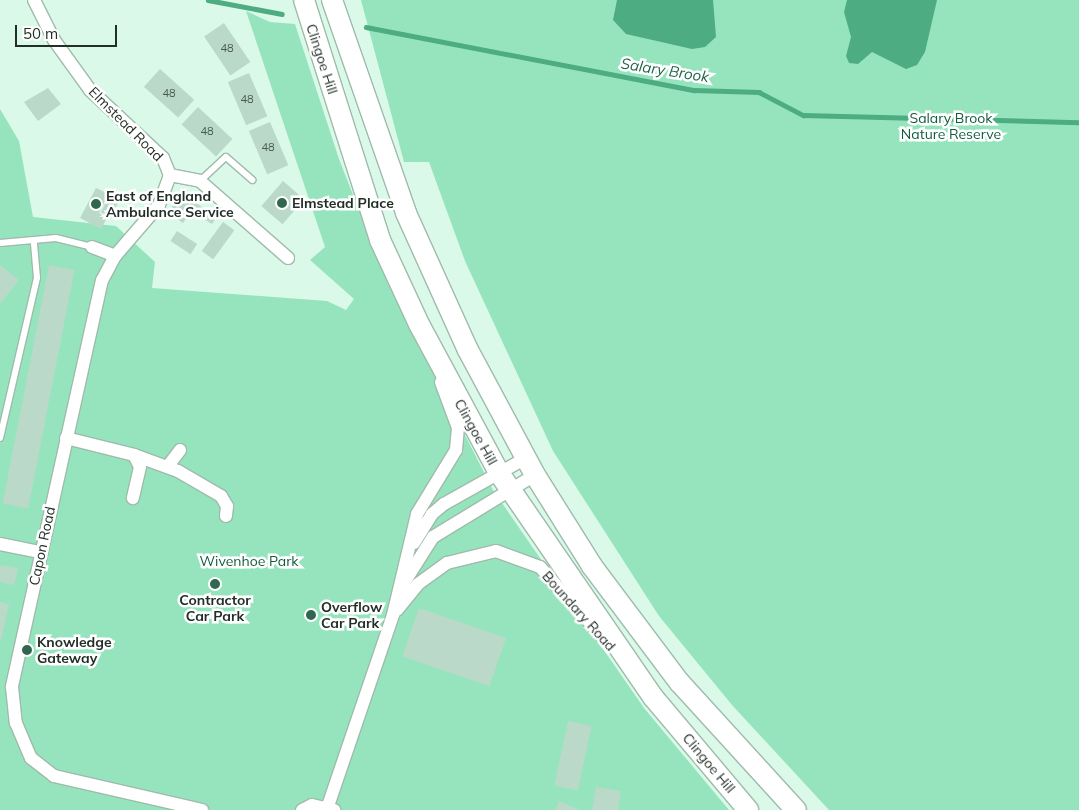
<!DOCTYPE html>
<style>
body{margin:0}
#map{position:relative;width:1079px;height:810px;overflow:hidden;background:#dbf9e8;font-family:Mulish,sans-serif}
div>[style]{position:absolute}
.green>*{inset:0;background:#96e4bd}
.water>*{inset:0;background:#4dac81}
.stream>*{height:4.5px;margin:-2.25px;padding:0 2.25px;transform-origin:2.25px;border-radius:2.25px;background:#4dac81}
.building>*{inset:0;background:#bbd9c9;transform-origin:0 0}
.roads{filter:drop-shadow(1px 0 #9ebbab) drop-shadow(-1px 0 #9ebbab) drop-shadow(0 1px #9ebbab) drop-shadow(0 -1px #9ebbab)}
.lane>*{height:6px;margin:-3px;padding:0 3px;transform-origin:3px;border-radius:3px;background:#fff}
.street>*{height:12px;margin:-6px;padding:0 6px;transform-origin:6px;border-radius:6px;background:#fff}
.primary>*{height:20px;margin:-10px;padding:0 10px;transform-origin:10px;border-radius:10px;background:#fff}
.dots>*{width:14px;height:14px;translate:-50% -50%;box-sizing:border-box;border:2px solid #fff;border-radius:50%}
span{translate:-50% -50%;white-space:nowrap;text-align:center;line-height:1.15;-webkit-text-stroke:5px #fff;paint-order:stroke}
.number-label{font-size:11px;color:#485950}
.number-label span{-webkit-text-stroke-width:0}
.street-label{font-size:14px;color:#222e27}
.park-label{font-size:14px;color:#115b3e}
.poi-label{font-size:14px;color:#222e27;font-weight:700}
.left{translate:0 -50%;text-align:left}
.water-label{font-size:15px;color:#216649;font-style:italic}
.scale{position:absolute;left:15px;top:25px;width:102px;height:22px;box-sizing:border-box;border:2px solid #222e27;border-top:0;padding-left:6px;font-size:15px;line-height:18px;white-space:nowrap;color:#222e27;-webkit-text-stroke:4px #fff;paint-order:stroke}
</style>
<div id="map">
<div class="green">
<div style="clip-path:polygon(361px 0,1079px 0,1079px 810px,829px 810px,732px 705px,659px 616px,553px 451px,465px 261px,429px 162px,404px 162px)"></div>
<div style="clip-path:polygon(246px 11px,270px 22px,295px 24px,339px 159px,388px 284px,493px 490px,644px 708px,729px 810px,0 810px,0 109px,19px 141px,33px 217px,116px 226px,155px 262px,152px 288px,327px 301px,346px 310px,354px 299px,310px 260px,325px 247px)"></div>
</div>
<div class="water">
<div style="clip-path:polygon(617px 0,713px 0,716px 37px,705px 47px,692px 49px,626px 34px,613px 20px)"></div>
<div style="clip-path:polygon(847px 0,937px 0,925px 52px,917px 65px,906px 69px,872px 52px,858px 64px,849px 63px,846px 56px,851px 37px,844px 12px)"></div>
</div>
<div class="stream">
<div style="left:208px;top:0;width:75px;rotate:10.7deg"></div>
<div style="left:366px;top:27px;width:334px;rotate:10.9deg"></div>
<div style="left:694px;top:90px;width:65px;rotate:1.8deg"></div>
<div style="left:759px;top:92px;width:50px;rotate:27.6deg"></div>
<div style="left:803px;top:115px;width:276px;rotate:1.5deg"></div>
</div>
<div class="building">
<div style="left:224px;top:23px;width:47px;height:24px;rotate:56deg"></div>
<div style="left:160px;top:69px;width:46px;height:24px;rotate:42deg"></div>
<div style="left:249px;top:73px;width:47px;height:23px;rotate:67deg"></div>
<div style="clip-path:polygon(48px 88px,61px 104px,38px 121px,24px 102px)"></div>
<div style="left:198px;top:107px;width:47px;height:24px;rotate:43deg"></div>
<div style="left:270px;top:122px;width:47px;height:23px;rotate:67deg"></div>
<div style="left:283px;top:181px;width:28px;height:33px;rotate:41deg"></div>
<div style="clip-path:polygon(96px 188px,109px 194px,99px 213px,107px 218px,101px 229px,80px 218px)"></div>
<div style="clip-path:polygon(181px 193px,217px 217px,212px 224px,191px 211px,183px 223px,168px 213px)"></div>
<div style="left:108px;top:198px;width:11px;height:16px;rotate:27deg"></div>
<div style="left:223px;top:222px;width:14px;height:36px;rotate:36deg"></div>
<div style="left:177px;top:231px;width:24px;height:12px;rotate:33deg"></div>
<div style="clip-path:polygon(0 265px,19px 280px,0 304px)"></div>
<div style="left:49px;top:265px;width:26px;height:243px;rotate:11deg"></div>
<div style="clip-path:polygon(0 565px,18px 568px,14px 585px,0 582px)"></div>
<div style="clip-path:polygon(0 602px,9px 604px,1px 640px,0 640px)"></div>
<div style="left:419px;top:608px;width:92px;height:51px;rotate:19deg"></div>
<div style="left:568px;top:721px;width:24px;height:66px;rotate:12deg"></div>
<div style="clip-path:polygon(596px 787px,621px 791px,618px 810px,592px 810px)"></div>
<div style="clip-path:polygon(559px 801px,580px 810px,555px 810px)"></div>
</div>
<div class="roads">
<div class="lane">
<div style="left:200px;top:181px;width:35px;rotate:-43deg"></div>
<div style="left:226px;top:157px;width:35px;rotate:41deg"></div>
<div style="left:0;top:243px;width:56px;rotate:-5.1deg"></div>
<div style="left:56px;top:238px;width:37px;rotate:14deg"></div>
<div style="left:0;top:438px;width:164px;rotate:-77deg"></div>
<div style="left:37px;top:278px;width:38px;rotate:-95deg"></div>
</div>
<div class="street">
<div style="left:34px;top:0;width:45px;rotate:63.4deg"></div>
<div style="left:54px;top:40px;width:62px;rotate:54.2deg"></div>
<div style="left:90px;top:90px;width:100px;rotate:43deg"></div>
<div style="left:163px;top:158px;width:18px;rotate:68deg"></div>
<div style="left:170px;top:175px;width:32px;rotate:110deg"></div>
<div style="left:159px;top:205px;width:67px;rotate:130.8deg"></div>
<div style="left:115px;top:256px;width:27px;rotate:118deg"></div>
<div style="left:102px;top:280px;width:417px;rotate:102.5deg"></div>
<div style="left:12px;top:687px;width:36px;rotate:84deg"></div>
<div style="left:16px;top:723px;width:38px;rotate:67deg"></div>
<div style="left:31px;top:758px;width:29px;rotate:38deg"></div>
<div style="left:54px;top:776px;width:152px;rotate:12.9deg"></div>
<div style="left:170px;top:175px;width:31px;rotate:11deg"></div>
<div style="left:200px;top:181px;width:117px;rotate:41.2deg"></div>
<div style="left:92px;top:247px;width:25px;rotate:21deg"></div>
<div style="left:66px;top:438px;width:70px;rotate:14deg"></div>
<div style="left:134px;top:455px;width:13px;rotate:63deg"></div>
<div style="left:140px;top:467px;width:32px;rotate:103deg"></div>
<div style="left:134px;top:455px;width:47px;rotate:20deg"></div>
<div style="left:178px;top:471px;width:50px;rotate:30.2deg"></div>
<div style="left:221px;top:496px;width:12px;rotate:59deg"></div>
<div style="left:227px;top:506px;width:10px;rotate:96deg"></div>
<div style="left:168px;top:466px;width:20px;rotate:-53deg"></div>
<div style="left:414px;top:543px;width:34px;rotate:-58deg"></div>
<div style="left:432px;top:514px;width:16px;rotate:-40deg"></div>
<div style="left:444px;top:504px;width:94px;rotate:-29.3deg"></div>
<div style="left:0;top:544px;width:41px;rotate:11.3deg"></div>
<div style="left:402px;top:586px;width:58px;rotate:-57.7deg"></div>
<div style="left:433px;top:537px;width:119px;rotate:-31.3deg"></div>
<div style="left:397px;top:610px;width:33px;rotate:-51deg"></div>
<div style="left:418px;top:584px;width:36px;rotate:-36deg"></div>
<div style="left:447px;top:563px;width:50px;rotate:-13.8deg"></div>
<div style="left:496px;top:551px;width:47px;rotate:20deg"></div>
<div style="left:540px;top:567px;width:90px;rotate:48.2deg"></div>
<div style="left:328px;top:806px;width:202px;rotate:-71.2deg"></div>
<div style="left:393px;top:615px;width:104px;rotate:-76.6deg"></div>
<div style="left:417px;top:514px;width:75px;rotate:-58.6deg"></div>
<div style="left:456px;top:450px;width:22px;rotate:-85deg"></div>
<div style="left:458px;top:428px;width:49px;rotate:-110.3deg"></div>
<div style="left:302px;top:810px;width:11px;rotate:-27deg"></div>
<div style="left:312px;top:805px;width:23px;rotate:13deg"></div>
</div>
<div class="primary">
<div style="left:304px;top:0;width:252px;rotate:72.4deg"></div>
<div style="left:380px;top:240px;width:95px;rotate:65.1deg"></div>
<div style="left:420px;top:326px;width:167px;rotate:61.7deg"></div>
<div style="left:499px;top:473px;width:272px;rotate:55.5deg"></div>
<div style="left:653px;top:697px;width:148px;rotate:49.9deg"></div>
<div style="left:332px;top:0;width:225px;rotate:70.8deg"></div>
<div style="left:406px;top:213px;width:150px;rotate:65.7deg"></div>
<div style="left:468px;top:350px;width:142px;rotate:61.8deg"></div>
<div style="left:535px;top:475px;width:107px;rotate:57.9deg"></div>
<div style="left:592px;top:566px;width:146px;rotate:53.1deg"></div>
<div style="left:680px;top:683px;width:172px;rotate:47.6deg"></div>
</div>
</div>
<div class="dots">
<div style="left:282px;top:203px;background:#31674e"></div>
<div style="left:96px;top:204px;background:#31674e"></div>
<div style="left:215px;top:584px;background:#31674e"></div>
<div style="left:311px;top:615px;background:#31674e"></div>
<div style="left:27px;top:650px;background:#31674e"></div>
</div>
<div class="number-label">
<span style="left:227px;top:48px">48</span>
<span style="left:169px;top:93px">48</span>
<span style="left:247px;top:99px">48</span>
<span style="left:207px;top:131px">48</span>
<span style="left:268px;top:147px">48</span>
</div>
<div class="street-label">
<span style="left:322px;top:59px;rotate:72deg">Clingoe Hill</span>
<span style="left:126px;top:124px;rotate:45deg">Elmstead Road</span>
<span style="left:476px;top:432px;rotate:61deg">Clingoe Hill</span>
<span style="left:42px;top:546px;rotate:-78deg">Capon Road</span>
<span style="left:579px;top:611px;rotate:48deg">Boundary Road</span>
<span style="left:709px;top:763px;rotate:50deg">Clingoe Hill</span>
</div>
<div class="park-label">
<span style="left:951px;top:126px">Salary Brook<br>Nature Reserve</span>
<span style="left:249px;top:561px">Wivenhoe Park</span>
</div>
<div class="poi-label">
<span class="left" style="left:106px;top:204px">East of England<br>Ambulance Service</span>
<span class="left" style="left:292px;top:203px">Elmstead Place</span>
<span style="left:215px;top:608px">Contractor<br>Car Park</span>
<span class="left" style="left:321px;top:615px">Overflow<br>Car Park</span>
<span class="left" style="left:37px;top:650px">Knowledge<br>Gateway</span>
</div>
<div class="water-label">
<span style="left:665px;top:70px;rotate:9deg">Salary Brook</span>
</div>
<div class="scale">50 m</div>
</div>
